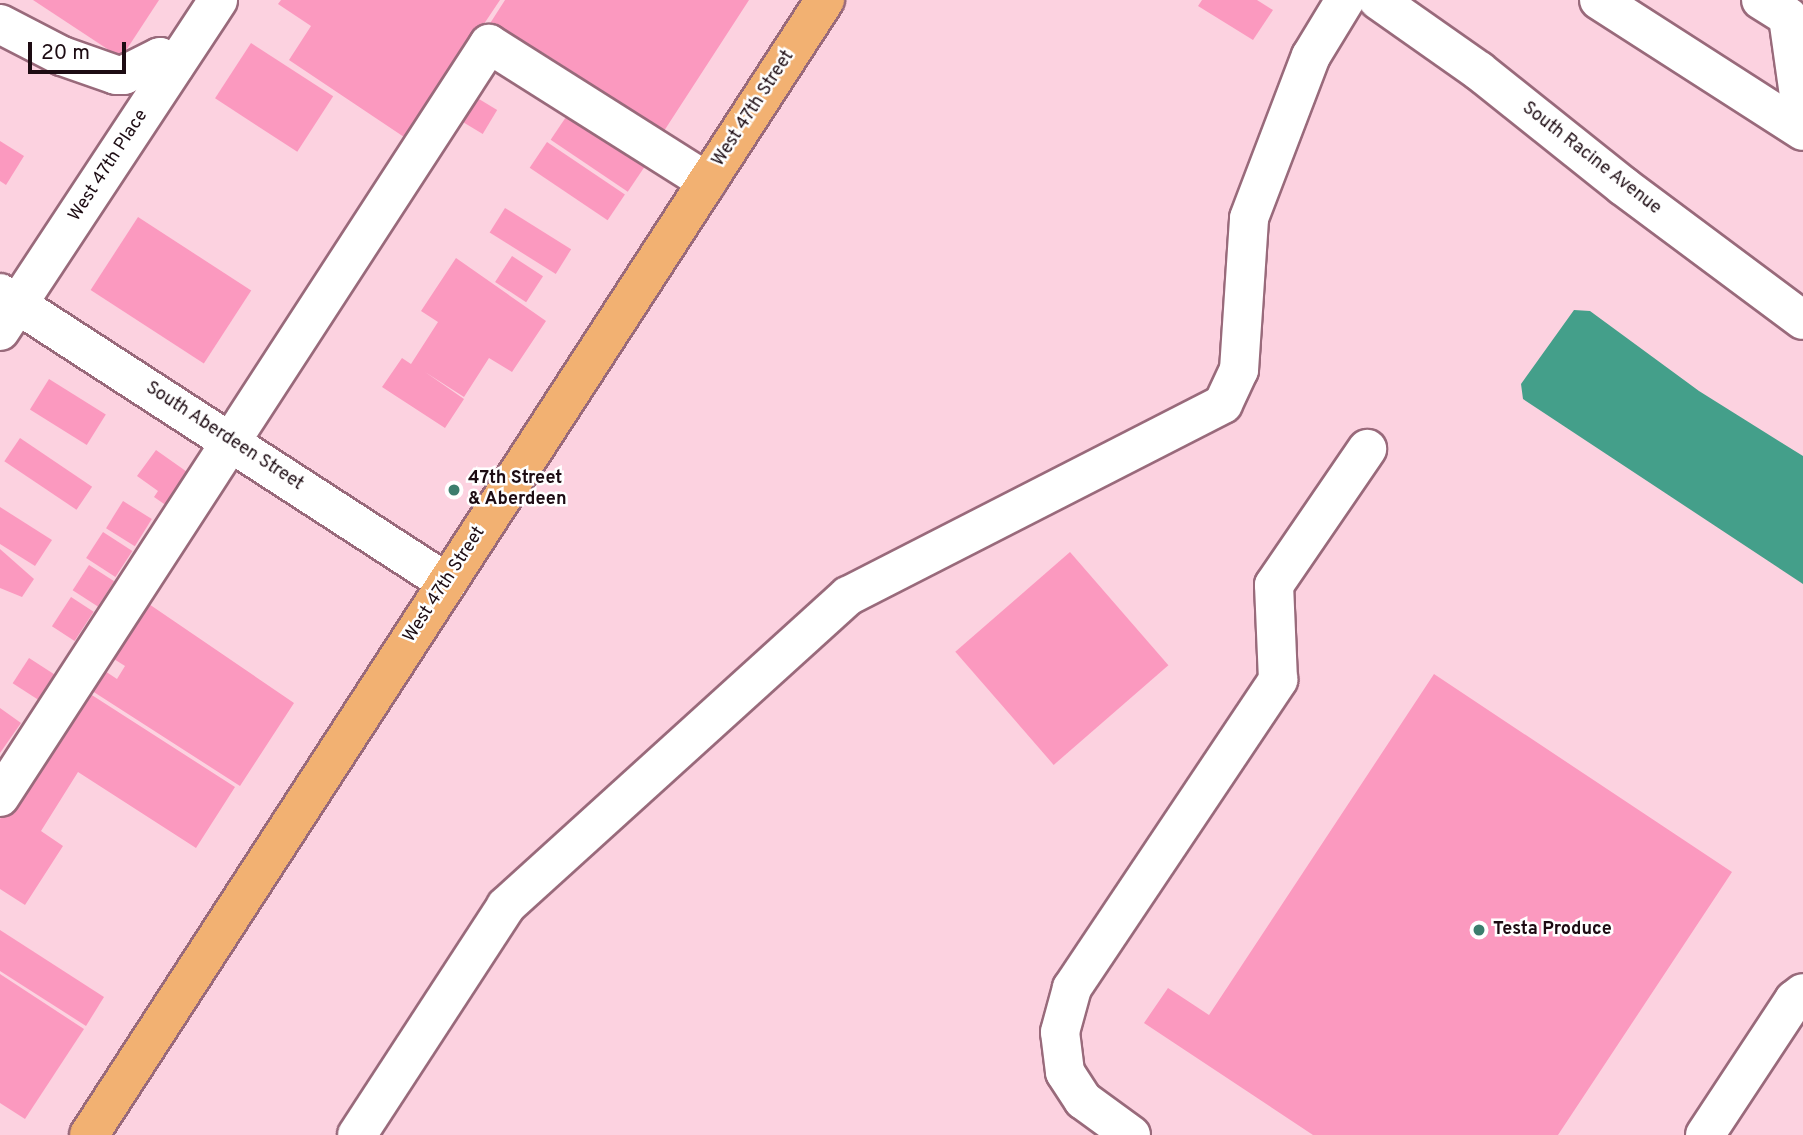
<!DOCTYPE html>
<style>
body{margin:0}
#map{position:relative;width:1803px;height:1135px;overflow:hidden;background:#fcd2e0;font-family:Overpass,sans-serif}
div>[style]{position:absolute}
.water>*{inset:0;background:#449f8a}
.building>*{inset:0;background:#fb99bf;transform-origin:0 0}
.roads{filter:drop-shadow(2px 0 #996a7b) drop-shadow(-2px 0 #996a7b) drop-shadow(0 2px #996a7b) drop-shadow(0 -2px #996a7b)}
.minor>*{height:38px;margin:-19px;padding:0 19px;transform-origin:19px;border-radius:19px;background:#fff}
.major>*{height:38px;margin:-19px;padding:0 19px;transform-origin:19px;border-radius:19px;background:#f2b172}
.dots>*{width:19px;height:19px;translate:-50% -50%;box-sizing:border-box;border:4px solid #fff;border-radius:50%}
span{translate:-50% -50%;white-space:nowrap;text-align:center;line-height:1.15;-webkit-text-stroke:5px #fff;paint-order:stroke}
.street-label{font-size:18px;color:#1d0c13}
.poi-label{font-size:18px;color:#1d0c13;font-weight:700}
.left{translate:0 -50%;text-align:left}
.scale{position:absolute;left:28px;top:42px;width:98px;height:32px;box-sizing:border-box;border:4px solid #1d0c13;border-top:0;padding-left:9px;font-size:21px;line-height:24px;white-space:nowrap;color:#1d0c13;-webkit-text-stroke:5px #fff;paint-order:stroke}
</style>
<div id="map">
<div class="water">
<div style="clip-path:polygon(1574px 310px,1590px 311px,1699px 391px,1803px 456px,1803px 584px,1523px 399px,1521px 384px)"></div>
</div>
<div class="building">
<div style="clip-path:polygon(33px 0,159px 0,121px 58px)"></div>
<div style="clip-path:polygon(281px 0,500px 0,407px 139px,289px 60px,311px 26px,278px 4px)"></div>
<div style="clip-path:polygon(505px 0,749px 0,664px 131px,542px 52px,538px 57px,489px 25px)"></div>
<div style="clip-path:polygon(1202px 0,1257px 0,1273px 10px,1253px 40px,1198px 6px)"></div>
<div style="left:251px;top:43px;width:98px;height:66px;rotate:33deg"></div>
<div style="left:474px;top:96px;width:27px;height:28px;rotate:31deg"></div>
<div style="left:568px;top:114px;width:93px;height:31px;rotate:34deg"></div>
<div style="clip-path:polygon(0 141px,24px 156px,6px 185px,0 181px)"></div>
<div style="left:547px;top:142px;width:94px;height:31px;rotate:34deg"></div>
<div style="left:505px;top:208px;width:78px;height:29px;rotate:32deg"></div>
<div style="left:138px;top:217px;width:135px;height:87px;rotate:33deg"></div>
<div style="left:512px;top:256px;width:37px;height:31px;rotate:33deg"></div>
<div style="clip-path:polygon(456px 258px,546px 321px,512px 372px,489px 358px,464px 397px,425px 372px,464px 399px,445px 428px,382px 387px,402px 358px,411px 364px,438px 322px,421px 311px)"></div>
<div style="left:49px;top:379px;width:67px;height:36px;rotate:32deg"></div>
<div style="left:20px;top:438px;width:87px;height:28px;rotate:34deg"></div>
<div style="clip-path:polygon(156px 450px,190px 474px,167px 506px,154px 497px,158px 491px,137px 476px)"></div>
<div style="left:123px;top:501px;width:34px;height:32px;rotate:32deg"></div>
<div style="clip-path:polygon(0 507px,52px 540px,35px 566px,0 544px)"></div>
<div style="left:103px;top:532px;width:35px;height:31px;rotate:33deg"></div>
<div style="clip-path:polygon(0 549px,34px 579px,22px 597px,0 588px)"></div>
<div style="left:1070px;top:552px;width:150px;height:152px;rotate:49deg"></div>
<div style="left:89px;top:565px;width:30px;height:30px;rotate:33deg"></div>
<div style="left:71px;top:597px;width:27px;height:35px;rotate:33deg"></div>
<div style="clip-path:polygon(143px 600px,294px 703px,240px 786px,86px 687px,99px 667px,117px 679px,125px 666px,106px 654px)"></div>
<div style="left:29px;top:658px;width:30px;height:30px;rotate:33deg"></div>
<div style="clip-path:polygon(1434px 674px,1732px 872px,1558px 1135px,1313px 1135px,1144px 1023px,1168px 988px,1209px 1015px)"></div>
<div style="clip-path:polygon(84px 690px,235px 787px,196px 848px,78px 772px,41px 831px,63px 846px,25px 905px,0 889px,0 819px)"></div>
<div style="clip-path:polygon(0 708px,21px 723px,0 753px)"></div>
<div style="clip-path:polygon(0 930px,104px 997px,86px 1026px,0 971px)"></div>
<div style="clip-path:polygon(0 974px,84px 1029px,25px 1119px,0 1103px)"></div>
</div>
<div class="roads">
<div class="minor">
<div style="left:1378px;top:0;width:123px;rotate:35.1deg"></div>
<div style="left:1479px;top:71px;width:184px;rotate:38.6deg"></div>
<div style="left:1623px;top:186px;width:224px;rotate:36.7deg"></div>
<div style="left:1599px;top:0;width:242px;rotate:32.7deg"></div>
<div style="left:1761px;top:0;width:32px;rotate:32deg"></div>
<div style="left:1788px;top:17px;width:108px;rotate:82deg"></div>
<div style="left:0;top:24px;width:70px;rotate:27.3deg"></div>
<div style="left:62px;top:56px;width:57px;rotate:19.4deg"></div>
<div style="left:116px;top:75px;width:8px"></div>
<div style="left:124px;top:75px;width:40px;rotate:-26.6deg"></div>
<div style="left:160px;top:57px;width:17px;rotate:33deg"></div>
<div style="left:0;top:293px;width:533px;rotate:32.97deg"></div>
<div style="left:0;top:331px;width:396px;rotate:-56.6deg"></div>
<div style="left:0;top:797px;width:898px;rotate:-57deg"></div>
<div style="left:489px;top:44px;width:258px;rotate:32.3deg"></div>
<div style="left:357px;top:1135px;width:273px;rotate:-56.9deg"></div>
<div style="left:506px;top:906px;width:462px;rotate:-42.2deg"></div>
<div style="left:848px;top:596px;width:421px;rotate:-27.1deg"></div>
<div style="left:1223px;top:404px;width:38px;rotate:-65deg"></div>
<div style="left:1239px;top:370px;width:152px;rotate:-86.2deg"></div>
<div style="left:1249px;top:218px;width:173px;rotate:-69.1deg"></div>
<div style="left:1311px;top:56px;width:66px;rotate:-58.7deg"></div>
<div style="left:1131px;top:1135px;width:59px;rotate:-143.9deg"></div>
<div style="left:1083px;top:1100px;width:33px;rotate:-123deg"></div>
<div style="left:1065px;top:1072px;width:40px;rotate:-97.1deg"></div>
<div style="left:1060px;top:1032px;width:46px;rotate:-74.7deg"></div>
<div style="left:1072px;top:988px;width:371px;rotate:-56.2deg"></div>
<div style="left:1278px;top:680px;width:95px;rotate:-92.4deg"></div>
<div style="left:1274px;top:585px;width:165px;rotate:-55.6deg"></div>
<div style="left:1705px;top:1135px;width:162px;rotate:-56.6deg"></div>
<div style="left:1794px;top:1000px;width:11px;rotate:-38deg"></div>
</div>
<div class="major">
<div style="left:89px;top:1135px;width:1353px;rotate:-57.04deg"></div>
</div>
</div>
<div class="dots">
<div style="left:454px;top:490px;background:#3c7d6d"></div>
<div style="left:1479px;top:930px;background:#3c7d6d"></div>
</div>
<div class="street-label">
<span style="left:754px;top:109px;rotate:-57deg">West 47th Street</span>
<span style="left:1591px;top:159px;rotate:38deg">South Racine Avenue</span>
<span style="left:109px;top:166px;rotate:-57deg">West 47th Place</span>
<span style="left:224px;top:437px;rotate:33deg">South Aberdeen Street</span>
<span style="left:445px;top:585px;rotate:-57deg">West 47th Street</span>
</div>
<div class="poi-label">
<span class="left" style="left:468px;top:490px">47th Street<br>&amp; Aberdeen</span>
<span class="left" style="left:1493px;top:930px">Testa Produce</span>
</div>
<div class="scale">20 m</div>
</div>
